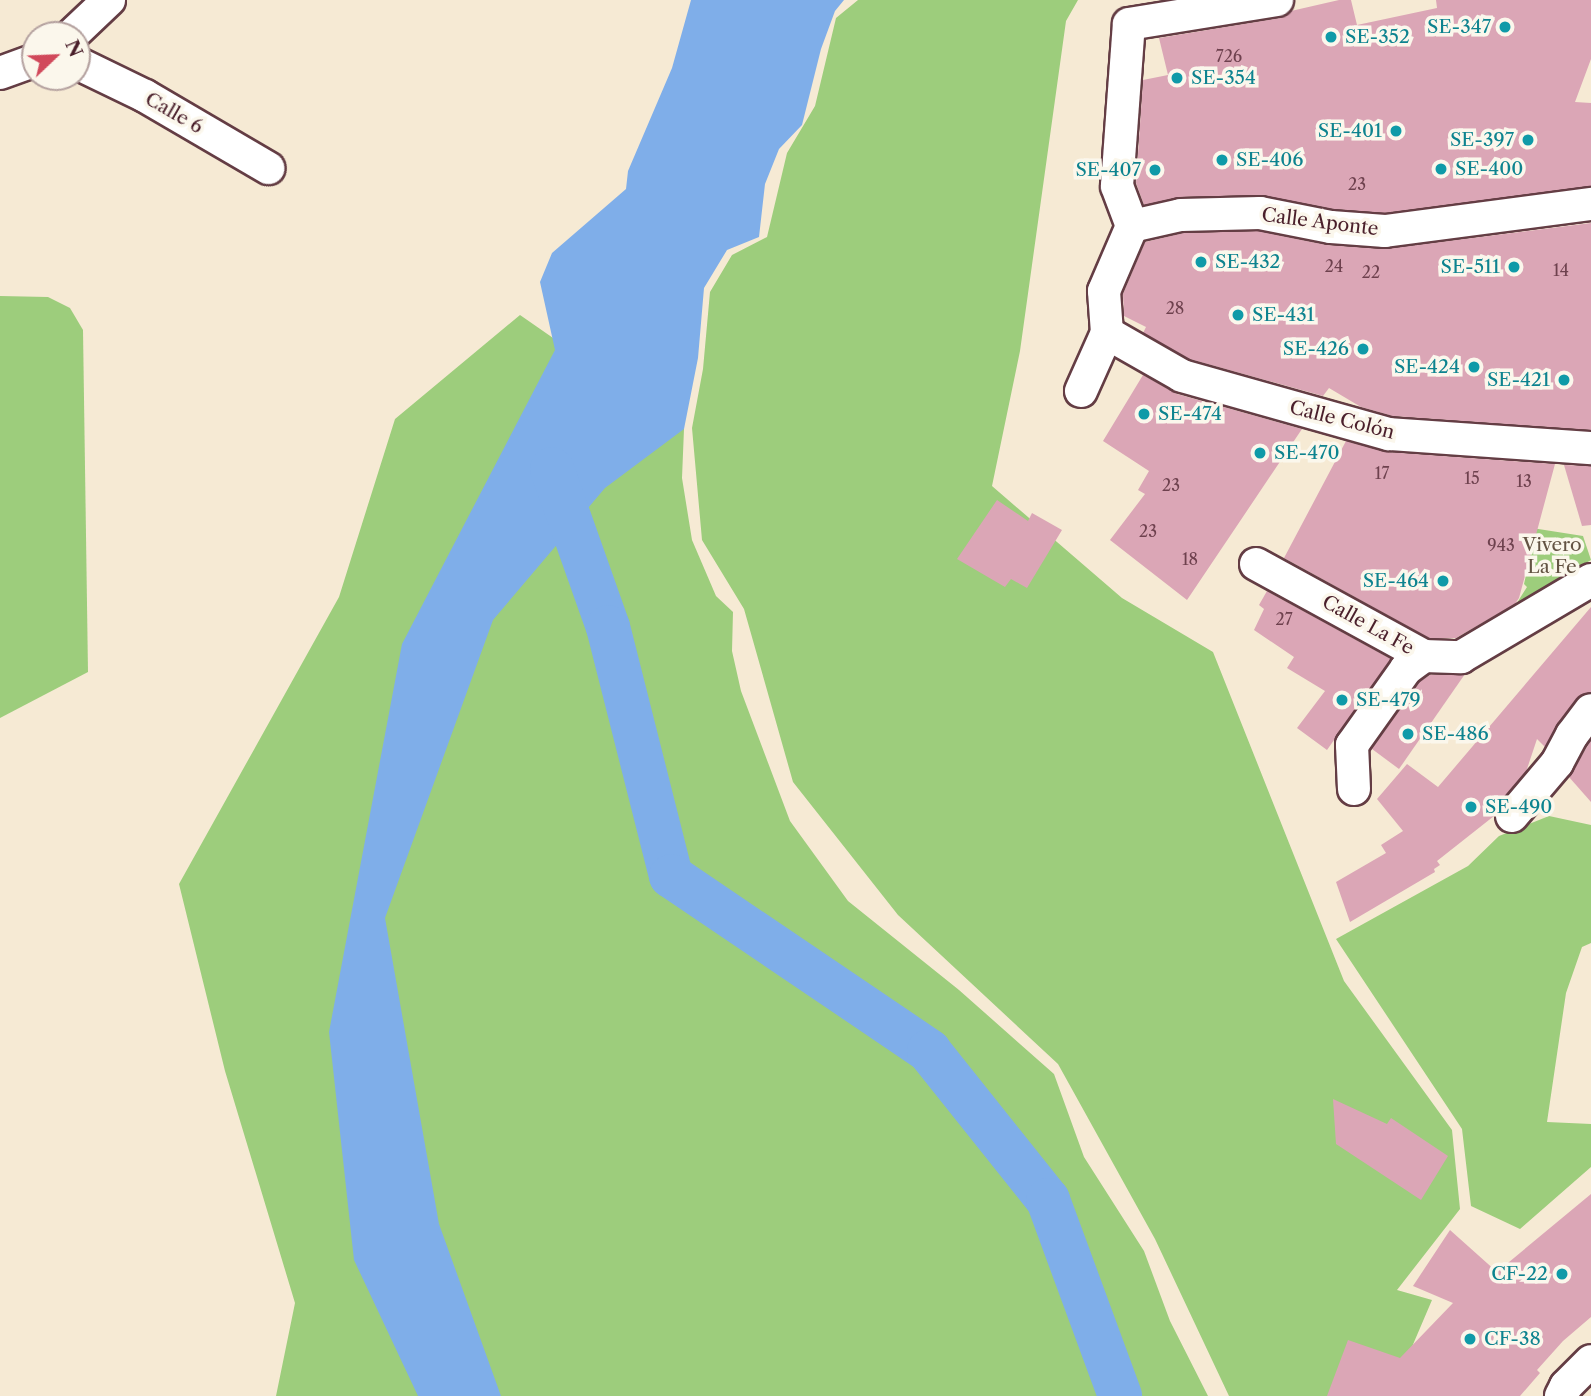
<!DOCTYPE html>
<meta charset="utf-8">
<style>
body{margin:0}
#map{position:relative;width:1591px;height:1396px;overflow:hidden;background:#f6ead4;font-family:"Libre Caslon Text",serif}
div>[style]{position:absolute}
.green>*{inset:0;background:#9dcd7c}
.water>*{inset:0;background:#7faee9}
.canal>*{height:44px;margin:-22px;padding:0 22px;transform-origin:22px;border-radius:22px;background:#7faee9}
.building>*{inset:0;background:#dba6b6}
.roads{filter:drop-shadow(2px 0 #643d44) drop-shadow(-2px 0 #643d44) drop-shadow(0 2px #643d44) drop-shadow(0 -2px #643d44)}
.street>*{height:32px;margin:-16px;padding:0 16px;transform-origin:16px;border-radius:16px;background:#fff}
.dots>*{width:19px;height:19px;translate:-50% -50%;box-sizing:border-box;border:4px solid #fbf7ec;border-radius:50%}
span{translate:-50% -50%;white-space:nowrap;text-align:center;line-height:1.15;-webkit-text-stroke:7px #fbf7ec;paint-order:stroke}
.number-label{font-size:16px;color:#6e414e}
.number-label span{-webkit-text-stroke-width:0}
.culture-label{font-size:19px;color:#0d838f}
.right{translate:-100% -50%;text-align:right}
.left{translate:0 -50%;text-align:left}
.street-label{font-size:19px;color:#4a1f2b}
.park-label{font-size:19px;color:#635343}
.north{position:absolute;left:21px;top:21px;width:70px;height:70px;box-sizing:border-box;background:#fbf7ec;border:2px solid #b4a19f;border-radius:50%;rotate:67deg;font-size:19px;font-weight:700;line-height:28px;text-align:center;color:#4a1f2b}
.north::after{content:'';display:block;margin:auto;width:24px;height:32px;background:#d1495b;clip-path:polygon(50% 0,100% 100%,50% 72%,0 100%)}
</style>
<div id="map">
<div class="green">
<div style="clip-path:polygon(858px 0,1078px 0,1066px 21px,1020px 351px,992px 486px,1122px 598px,1213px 652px,1344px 981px,1452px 1130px,1460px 1209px,1397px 1290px,1432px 1300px,1391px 1396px,1229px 1396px,1155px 1239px,1058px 1064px,898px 915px,793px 782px,744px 609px,702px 540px,692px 428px,703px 369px,710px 292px,732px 255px,767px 237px,787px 153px,815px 106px,836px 18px)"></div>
<div style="clip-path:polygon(0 296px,48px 297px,70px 308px,83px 330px,88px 672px,0 718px)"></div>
<div style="clip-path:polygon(520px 315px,684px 429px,682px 478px,692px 540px,716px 596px,733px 612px,732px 651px,741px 691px,790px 821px,848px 901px,959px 990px,1054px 1074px,1084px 1157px,1144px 1251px,1170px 1321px,1208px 1396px,276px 1396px,295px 1303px,225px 1071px,179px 884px,339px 597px,395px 419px)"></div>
<div style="clip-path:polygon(1532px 528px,1583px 536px,1591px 560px,1515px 606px,1527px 587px,1524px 584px,1528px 566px,1524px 562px)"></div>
<div style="clip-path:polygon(1549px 816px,1591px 825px,1591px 943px,1582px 947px,1566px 993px,1547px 1122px,1591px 1124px,1591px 1167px,1520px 1229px,1471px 1206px,1462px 1129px,1336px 939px,1468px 866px,1499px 836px)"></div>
</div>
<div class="water">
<div style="clip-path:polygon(691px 0,844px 0,835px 11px,821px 49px,802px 125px,779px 149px,765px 184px,759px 237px,727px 250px,704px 288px,698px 358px,684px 429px,605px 488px,493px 620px,385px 918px,439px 1224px,501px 1396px,418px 1396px,354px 1260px,329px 1032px,402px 644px,555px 350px,540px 282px,552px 253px,626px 189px,628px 171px,672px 68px)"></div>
</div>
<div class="canal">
<div style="left:552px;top:469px;width:168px;rotate:70.5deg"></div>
<div style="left:608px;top:627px;width:257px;rotate:75.8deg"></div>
<div style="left:671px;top:876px;width:312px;rotate:34.1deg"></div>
<div style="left:929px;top:1051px;width:191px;rotate:51.4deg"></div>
<div style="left:1048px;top:1200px;width:209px;rotate:69.8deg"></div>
</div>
<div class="building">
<div style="clip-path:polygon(1339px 0,1351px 0,1357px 25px,1437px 8px,1436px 0,1591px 0,1591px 59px,1575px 102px,1591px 103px,1591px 186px,1384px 213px,1333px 209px,1260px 195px,1180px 197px,1144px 205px,1136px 183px,1143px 80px,1168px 75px,1159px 38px,1280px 18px,1291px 11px)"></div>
<div style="clip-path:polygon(1591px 223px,1591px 430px,1392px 416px,1361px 407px,1329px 388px,1323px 396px,1189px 359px,1143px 333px,1146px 327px,1124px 316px,1123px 294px,1145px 242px,1183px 233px,1258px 231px,1327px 245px,1384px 249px)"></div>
<div style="clip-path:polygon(1143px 375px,1177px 394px,1302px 429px,1187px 600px,1110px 540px,1145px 494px,1138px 490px,1149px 471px,1103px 441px)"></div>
<div style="clip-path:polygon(1346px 441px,1387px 452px,1555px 464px,1519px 598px,1515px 604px,1456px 638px,1429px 638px,1284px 558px)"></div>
<div style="clip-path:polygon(1564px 465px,1591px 466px,1591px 525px,1582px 526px)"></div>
<div style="clip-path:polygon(997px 500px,1028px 521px,1032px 513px,1062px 530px,1027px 588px,1011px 579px,1005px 587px,957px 559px)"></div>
<div style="clip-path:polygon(1267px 591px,1391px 659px,1327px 750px,1297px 728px,1325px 691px,1287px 668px,1294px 657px,1254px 630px,1264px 609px,1259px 605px)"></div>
<div style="clip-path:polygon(1591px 607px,1591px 692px,1576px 699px,1545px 747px,1537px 739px,1526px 772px,1498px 804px,1494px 816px,1437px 861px,1440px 865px,1434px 869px,1435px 872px,1350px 922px,1336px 882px,1386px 853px,1381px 845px,1403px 831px,1377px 799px,1407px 764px,1438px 787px)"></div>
<div style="clip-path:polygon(1465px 674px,1399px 769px,1372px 749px,1419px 682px,1430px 675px)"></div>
<div style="clip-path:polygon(1591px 740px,1591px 802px,1569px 777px)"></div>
<div style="clip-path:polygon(1333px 1099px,1387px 1124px,1391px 1118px,1448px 1156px,1421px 1200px,1336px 1144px)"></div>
<div style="clip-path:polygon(1591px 1194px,1591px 1317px,1563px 1341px,1537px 1370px,1540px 1373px,1520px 1396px,1327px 1396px,1348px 1340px,1400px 1358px,1453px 1303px,1413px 1286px,1450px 1230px,1497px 1272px)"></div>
</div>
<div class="roads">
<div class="street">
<div style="left:72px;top:35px;width:51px;rotate:-43.4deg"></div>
<div style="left:77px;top:63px;width:76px;rotate:25.9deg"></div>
<div style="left:145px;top:96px;width:143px;rotate:30.3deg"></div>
<div style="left:0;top:73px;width:37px;rotate:-20deg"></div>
<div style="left:1132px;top:226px;width:50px;rotate:-12.7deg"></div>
<div style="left:1181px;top:215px;width:79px;rotate:-1.5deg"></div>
<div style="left:1260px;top:213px;width:72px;rotate:11.2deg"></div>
<div style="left:1331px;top:227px;width:54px;rotate:4.2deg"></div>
<div style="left:1385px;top:231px;width:208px;rotate:-7.5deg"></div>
<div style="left:1107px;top:333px;width:86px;rotate:29.8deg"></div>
<div style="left:1182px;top:376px;width:215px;rotate:15.7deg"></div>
<div style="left:1389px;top:434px;width:202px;rotate:4deg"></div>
<div style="left:1081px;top:391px;width:64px;rotate:-65.9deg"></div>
<div style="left:1107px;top:333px;width:42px;rotate:-94.1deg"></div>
<div style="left:1104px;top:291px;width:71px;rotate:-66.7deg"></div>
<div style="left:1132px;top:226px;width:43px;rotate:-110.6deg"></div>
<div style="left:1117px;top:186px;width:162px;rotate:-85.8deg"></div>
<div style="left:1129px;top:24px;width:150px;rotate:-9.2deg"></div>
<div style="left:1256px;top:564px;width:192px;rotate:28.7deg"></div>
<div style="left:1424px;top:656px;width:37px;rotate:2deg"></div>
<div style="left:1461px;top:657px;width:151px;rotate:-30.6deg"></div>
<div style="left:1354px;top:789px;width:44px;rotate:-92.6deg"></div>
<div style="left:1352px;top:745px;width:93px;rotate:-54.6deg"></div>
<div style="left:1406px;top:669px;width:22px;rotate:-36deg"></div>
<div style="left:1512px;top:816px;width:70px;rotate:-49.7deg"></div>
<div style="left:1557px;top:763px;width:32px;rotate:-62deg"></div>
<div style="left:1572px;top:735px;width:31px;rotate:-53deg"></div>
<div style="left:1561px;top:1396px;width:11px;rotate:-63deg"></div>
<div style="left:1566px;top:1386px;width:35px;rotate:-45deg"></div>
</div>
</div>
<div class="dots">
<div style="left:1505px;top:27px;background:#0f9aa8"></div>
<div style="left:1331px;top:37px;background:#0f9aa8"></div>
<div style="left:1177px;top:78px;background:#0f9aa8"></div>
<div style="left:1396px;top:131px;background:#0f9aa8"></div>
<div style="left:1528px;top:140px;background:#0f9aa8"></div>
<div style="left:1222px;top:160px;background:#0f9aa8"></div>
<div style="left:1441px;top:169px;background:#0f9aa8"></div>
<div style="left:1155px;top:170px;background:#0f9aa8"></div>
<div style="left:1201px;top:262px;background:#0f9aa8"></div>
<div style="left:1514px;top:267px;background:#0f9aa8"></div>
<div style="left:1238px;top:315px;background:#0f9aa8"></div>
<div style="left:1363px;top:349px;background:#0f9aa8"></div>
<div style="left:1474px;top:367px;background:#0f9aa8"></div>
<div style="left:1564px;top:380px;background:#0f9aa8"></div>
<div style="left:1144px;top:414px;background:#0f9aa8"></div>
<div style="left:1260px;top:453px;background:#0f9aa8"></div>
<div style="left:1443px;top:581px;background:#0f9aa8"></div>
<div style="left:1342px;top:700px;background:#0f9aa8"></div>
<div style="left:1408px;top:734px;background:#0f9aa8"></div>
<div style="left:1471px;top:807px;background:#0f9aa8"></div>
<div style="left:1562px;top:1274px;background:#0f9aa8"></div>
<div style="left:1470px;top:1339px;background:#0f9aa8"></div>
</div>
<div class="number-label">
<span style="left:1229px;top:56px">726</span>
<span style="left:1357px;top:184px">23</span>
<span style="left:1334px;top:266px">24</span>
<span style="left:1561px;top:270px">14</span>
<span style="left:1371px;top:272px">22</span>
<span style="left:1175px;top:308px">28</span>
<span style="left:1382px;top:473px">17</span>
<span style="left:1472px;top:478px">15</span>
<span style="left:1524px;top:481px">13</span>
<span style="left:1171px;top:485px">23</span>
<span style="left:1148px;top:531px">23</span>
<span style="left:1501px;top:545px">943</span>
<span style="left:1190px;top:559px">18</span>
<span style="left:1284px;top:619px">27</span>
</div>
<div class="culture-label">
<span class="right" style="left:1491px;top:27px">SE-347</span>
<span class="left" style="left:1345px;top:37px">SE-352</span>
<span class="left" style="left:1191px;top:78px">SE-354</span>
<span class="right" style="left:1382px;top:131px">SE-401</span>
<span class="right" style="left:1514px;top:140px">SE-397</span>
<span class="left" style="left:1236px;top:160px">SE-406</span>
<span class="left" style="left:1455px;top:169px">SE-400</span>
<span class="right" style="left:1141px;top:170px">SE-407</span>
<span class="left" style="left:1215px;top:262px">SE-432</span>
<span class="right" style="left:1500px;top:267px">SE-511</span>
<span class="left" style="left:1252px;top:315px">SE-431</span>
<span class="right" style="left:1349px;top:349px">SE-426</span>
<span class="right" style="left:1460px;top:367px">SE-424</span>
<span class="right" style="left:1550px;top:380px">SE-421</span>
<span class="left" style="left:1158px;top:414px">SE-474</span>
<span class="left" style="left:1274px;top:453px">SE-470</span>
<span class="right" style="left:1429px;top:581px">SE-464</span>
<span class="left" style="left:1356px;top:700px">SE-479</span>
<span class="left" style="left:1422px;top:734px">SE-486</span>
<span class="left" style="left:1485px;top:807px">SE-490</span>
<span class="right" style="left:1548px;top:1274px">CF-22</span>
<span class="left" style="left:1484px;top:1339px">CF-38</span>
</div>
<div class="street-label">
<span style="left:174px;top:113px;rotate:30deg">Calle 6</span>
<span style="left:1320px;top:222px;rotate:7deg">Calle Aponte</span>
<span style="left:1342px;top:420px;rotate:14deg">Calle Colón</span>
<span style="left:1368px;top:625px;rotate:29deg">Calle La Fe</span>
</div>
<div class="park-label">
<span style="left:1552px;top:556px">Vivero<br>La Fe</span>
</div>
<div class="north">N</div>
</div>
